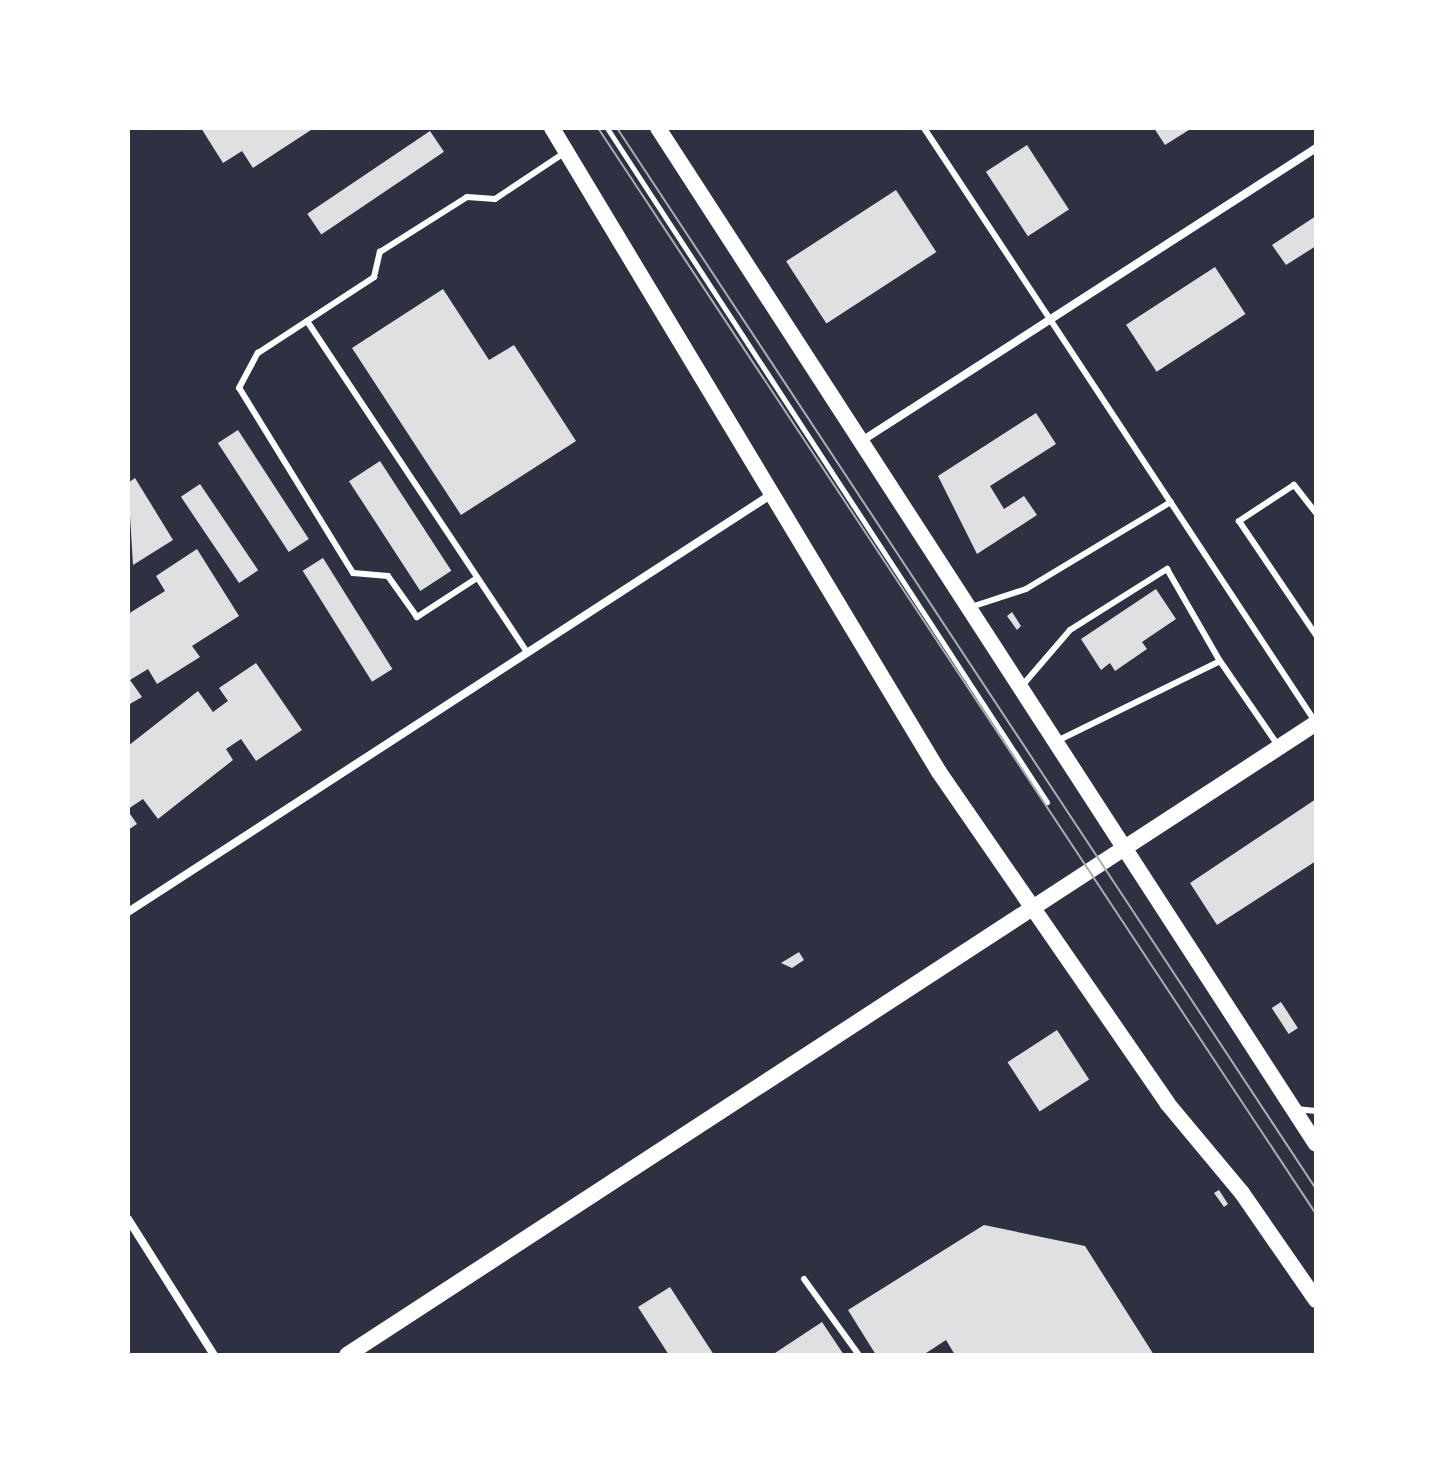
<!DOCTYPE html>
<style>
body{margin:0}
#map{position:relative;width:1444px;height:1483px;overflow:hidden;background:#2d3142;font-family:Karla,sans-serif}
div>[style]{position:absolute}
.building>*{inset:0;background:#e0e0e3;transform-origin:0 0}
.path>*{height:5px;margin:-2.5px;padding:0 2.5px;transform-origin:2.5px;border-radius:2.5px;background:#fff}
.service>*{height:6px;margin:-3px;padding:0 3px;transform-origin:3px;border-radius:3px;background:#fff}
.minor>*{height:8px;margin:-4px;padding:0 4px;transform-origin:4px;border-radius:4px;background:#fff}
.secondary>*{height:16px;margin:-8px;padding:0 8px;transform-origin:8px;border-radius:8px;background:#fff}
.tram>*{height:2px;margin:-1px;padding:0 1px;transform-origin:1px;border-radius:1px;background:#abadb3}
span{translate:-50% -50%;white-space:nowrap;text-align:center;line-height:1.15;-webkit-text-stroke:6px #fff;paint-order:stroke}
.frame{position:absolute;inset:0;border:130px solid #fff;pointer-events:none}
</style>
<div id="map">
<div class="building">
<div style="clip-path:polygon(201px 128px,314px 128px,253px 168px,242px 151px,223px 163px)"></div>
<div style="clip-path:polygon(1154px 128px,1192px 128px,1165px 145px)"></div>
<div style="left:430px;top:131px;width:25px;height:148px;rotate:56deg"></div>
<div style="left:1027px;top:145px;width:77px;height:49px;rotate:57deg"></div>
<div style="left:896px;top:190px;width:74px;height:131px;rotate:57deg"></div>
<div style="clip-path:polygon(1316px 216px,1316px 246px,1286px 265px,1272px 245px)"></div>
<div style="left:1215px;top:267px;width:56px;height:106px;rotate:57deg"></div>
<div style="clip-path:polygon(443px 289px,489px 360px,514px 345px,576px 441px,461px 515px,352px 348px)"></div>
<div style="clip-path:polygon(1036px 413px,1056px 444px,990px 486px,1004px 509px,1024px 496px,1037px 515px,977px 554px,938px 476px)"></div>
<div style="left:238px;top:430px;width:130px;height:24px;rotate:57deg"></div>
<div style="left:380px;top:461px;width:131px;height:37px;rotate:57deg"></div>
<div style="clip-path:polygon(135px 478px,173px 540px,133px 565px,128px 483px)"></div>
<div style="left:200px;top:484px;width:104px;height:23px;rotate:56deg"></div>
<div style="clip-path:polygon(197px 549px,239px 616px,192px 646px,200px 657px,157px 684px,148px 669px,130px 680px,142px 697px,128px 705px,128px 614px,165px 591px,156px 576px)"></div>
<div style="left:323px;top:558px;width:131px;height:24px;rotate:58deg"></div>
<div style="clip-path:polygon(1156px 589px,1176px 619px,1142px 642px,1147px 649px,1115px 671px,1110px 663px,1101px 670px,1081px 639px)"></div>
<div style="clip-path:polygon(1012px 612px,1021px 626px,1017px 630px,1007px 616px)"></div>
<div style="clip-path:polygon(256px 663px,302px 730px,256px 761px,241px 739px,226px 749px,233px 760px,158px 819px,143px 799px,128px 809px,128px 746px,198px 691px,213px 712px,228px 701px,219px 688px)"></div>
<div style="clip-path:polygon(1316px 799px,1316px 861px,1217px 925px,1190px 883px)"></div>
<div style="clip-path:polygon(128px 811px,137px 824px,128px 830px)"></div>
<div style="clip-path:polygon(799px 952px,804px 960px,792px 968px,781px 963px)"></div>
<div style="left:1281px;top:1002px;width:31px;height:11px;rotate:57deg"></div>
<div style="left:1057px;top:1030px;width:59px;height:59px;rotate:57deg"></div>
<div style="clip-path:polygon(1219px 1190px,1228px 1204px,1224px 1207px,1214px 1193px)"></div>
<div style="clip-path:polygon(984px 1225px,1085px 1246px,1154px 1355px,955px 1355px,946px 1340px,923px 1355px,876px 1355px,848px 1310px)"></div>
<div style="clip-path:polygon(670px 1287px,714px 1355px,669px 1355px,638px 1307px)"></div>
<div style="clip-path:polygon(822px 1322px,844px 1355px,772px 1355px)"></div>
</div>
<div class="path">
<div style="left:607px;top:128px;width:805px;rotate:56.86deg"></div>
</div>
<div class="service">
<div style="left:924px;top:128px;width:713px;rotate:56.62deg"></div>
<div style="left:307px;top:321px;width:396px;rotate:56.4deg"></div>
<div style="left:1316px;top:513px;width:36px;rotate:-128deg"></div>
<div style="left:1294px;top:485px;width:66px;rotate:146.8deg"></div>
<div style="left:1239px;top:521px;width:138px;rotate:56deg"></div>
<div style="left:477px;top:578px;width:72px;rotate:147deg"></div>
<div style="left:417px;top:617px;width:50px;rotate:-125.3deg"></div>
<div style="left:388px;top:576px;width:35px;rotate:-175deg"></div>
<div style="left:353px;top:573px;width:217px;rotate:-121.6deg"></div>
<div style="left:239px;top:388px;width:40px;rotate:-62deg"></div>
<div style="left:258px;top:353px;width:139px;rotate:-33.2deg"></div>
<div style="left:374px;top:277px;width:26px;rotate:-77deg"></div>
<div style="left:380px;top:252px;width:103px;rotate:-32.3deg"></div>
<div style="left:467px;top:197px;width:28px;rotate:4deg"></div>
<div style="left:495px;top:199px;width:83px;rotate:-33.7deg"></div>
<div style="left:971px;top:607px;width:58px;rotate:-18.1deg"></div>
<div style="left:1026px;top:589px;width:169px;rotate:-31deg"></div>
<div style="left:1021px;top:687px;width:75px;rotate:-49.3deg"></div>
<div style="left:1070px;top:630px;width:115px;rotate:-32.2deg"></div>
<div style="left:1167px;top:569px;width:106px;rotate:60.1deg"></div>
<div style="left:1059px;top:740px;width:179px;rotate:-26.1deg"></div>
<div style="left:1220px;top:661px;width:101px;rotate:55.5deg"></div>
<div style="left:1296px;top:1109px;width:20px;rotate:6deg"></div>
<div style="left:804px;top:1279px;width:94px;rotate:54.1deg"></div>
</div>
<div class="minor">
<div style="left:860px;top:442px;width:543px;rotate:-32.81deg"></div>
<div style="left:128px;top:912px;width:768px;rotate:-32.99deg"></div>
<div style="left:128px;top:1219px;width:161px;rotate:57.7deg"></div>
</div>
<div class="secondary">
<div style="left:552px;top:128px;width:751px;rotate:59deg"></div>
<div style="left:939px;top:772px;width:402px;rotate:55.4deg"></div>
<div style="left:1167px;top:1103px;width:117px;rotate:50.2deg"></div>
<div style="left:1242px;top:1193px;width:130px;rotate:55.3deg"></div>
<div style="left:658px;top:128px;width:1210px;rotate:57.07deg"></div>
<div style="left:347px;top:1355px;width:1157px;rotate:-33.11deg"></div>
</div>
<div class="tram">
<div style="left:598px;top:128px;width:1302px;rotate:56.53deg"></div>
<div style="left:617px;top:128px;width:1271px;rotate:56.62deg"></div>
</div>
<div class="frame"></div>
</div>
